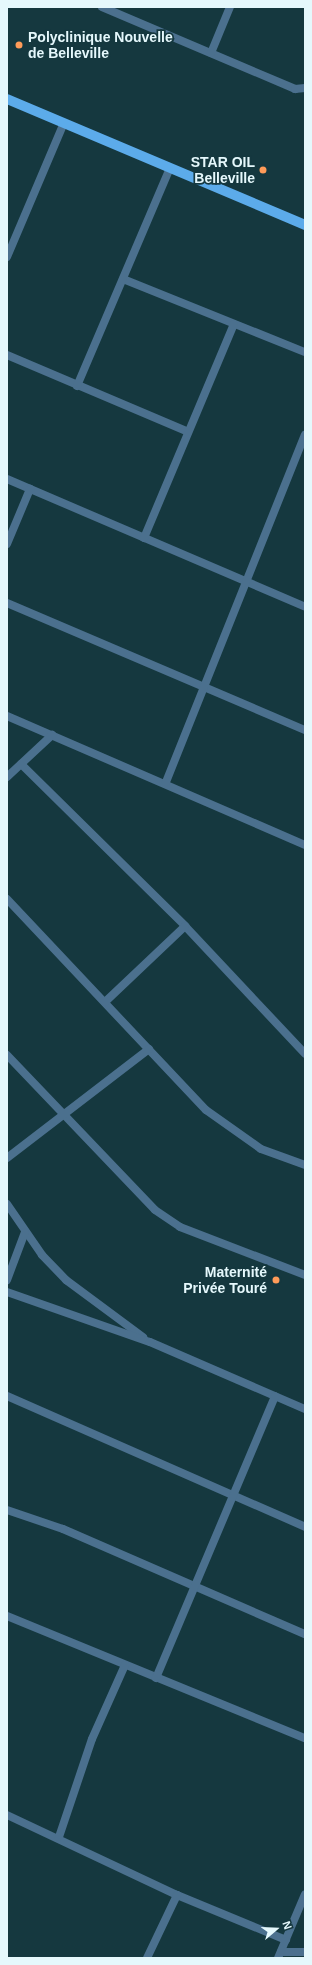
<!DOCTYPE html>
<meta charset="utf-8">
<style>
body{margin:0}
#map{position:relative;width:312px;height:1965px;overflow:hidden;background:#15383f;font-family:Arial,sans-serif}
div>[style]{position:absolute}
.minor>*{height:8px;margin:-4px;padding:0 4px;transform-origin:4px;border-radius:4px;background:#4b708e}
.primary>*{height:10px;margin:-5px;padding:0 5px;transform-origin:5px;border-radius:5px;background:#5cabea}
.dots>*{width:11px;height:11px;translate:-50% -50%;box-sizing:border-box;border:2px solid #15383f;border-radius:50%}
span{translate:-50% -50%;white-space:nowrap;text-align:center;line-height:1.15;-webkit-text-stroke:3.5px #15383f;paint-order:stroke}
.poi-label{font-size:14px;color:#e5f8fc;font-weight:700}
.left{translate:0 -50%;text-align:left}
.right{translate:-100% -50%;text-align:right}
.frame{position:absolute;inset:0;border:8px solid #e5f8fc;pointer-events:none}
.north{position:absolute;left:256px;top:1909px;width:40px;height:40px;-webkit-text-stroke:3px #15383f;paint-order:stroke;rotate:71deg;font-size:11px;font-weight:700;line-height:16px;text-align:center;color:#e5f8fc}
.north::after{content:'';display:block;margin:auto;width:14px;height:18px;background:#e5f8fc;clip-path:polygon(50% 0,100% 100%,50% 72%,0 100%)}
</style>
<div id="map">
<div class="minor">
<div style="left:102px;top:7px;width:210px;rotate:23deg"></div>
<div style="left:295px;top:89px;width:10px;rotate:-6deg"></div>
<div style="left:211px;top:53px;width:50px;rotate:-67.6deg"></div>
<div style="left:7px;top:257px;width:146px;rotate:-67deg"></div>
<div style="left:123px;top:279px;width:196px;rotate:21.9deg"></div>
<div style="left:7px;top:355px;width:194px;rotate:23deg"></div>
<div style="left:77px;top:386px;width:237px;rotate:-66.9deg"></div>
<div style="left:7px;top:479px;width:324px;rotate:23.2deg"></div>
<div style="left:144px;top:538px;width:232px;rotate:-67.2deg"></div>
<div style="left:7px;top:544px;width:60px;rotate:-67.3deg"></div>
<div style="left:7px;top:603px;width:324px;rotate:23.1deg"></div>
<div style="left:7px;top:716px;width:325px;rotate:23.4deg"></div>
<div style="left:21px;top:764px;width:231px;rotate:44.6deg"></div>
<div style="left:185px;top:926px;width:175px;rotate:46.8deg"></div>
<div style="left:7px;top:777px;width:62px;rotate:-43deg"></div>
<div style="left:166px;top:782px;width:374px;rotate:-68.2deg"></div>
<div style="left:7px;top:899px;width:290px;rotate:46.7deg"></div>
<div style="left:206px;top:1110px;width:67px;rotate:35.3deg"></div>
<div style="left:261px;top:1149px;width:47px;rotate:20deg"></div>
<div style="left:105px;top:1002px;width:110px;rotate:-43.5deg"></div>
<div style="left:7px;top:1055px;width:214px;rotate:46.3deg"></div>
<div style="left:155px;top:1210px;width:30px;rotate:34deg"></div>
<div style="left:180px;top:1227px;width:134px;rotate:21deg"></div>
<div style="left:7px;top:1158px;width:179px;rotate:-37.5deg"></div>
<div style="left:7px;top:1204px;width:62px;rotate:55.5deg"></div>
<div style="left:42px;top:1255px;width:35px;rotate:46deg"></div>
<div style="left:66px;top:1280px;width:96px;rotate:36.5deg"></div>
<div style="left:7px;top:1280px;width:51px;rotate:-69.4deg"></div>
<div style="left:7px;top:1292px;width:151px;rotate:19.3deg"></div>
<div style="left:150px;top:1342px;width:169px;rotate:23.4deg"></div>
<div style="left:7px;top:1396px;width:326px;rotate:23.7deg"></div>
<div style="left:7px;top:1510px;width:59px;rotate:18.7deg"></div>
<div style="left:63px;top:1529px;width:264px;rotate:23.5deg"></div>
<div style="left:7px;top:1616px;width:322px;rotate:22.3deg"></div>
<div style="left:156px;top:1678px;width:306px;rotate:-67.1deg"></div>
<div style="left:7px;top:1815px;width:188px;rotate:25.2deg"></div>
<div style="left:177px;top:1895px;width:118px;rotate:22.4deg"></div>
<div style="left:59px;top:1837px;width:103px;rotate:-71.4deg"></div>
<div style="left:92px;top:1739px;width:81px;rotate:-66deg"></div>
<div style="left:281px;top:1952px;width:24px"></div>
<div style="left:147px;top:1958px;width:70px;rotate:-64.5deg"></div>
<div style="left:278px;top:1958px;width:69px;rotate:-67.1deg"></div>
</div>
<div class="primary">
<div style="left:7px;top:99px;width:324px;rotate:22.9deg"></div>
</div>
<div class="dots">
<div style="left:19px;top:45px;background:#ff9b59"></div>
<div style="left:263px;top:170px;background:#ff9b59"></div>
<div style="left:276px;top:1280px;background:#ff9b59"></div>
</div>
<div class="poi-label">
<span class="left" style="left:28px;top:45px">Polyclinique Nouvelle<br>de Belleville</span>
<span class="right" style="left:255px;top:170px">STAR OIL<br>Belleville</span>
<span class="right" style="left:267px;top:1280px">Maternité<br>Privée Touré</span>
</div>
<div class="frame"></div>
<div class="north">N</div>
</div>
